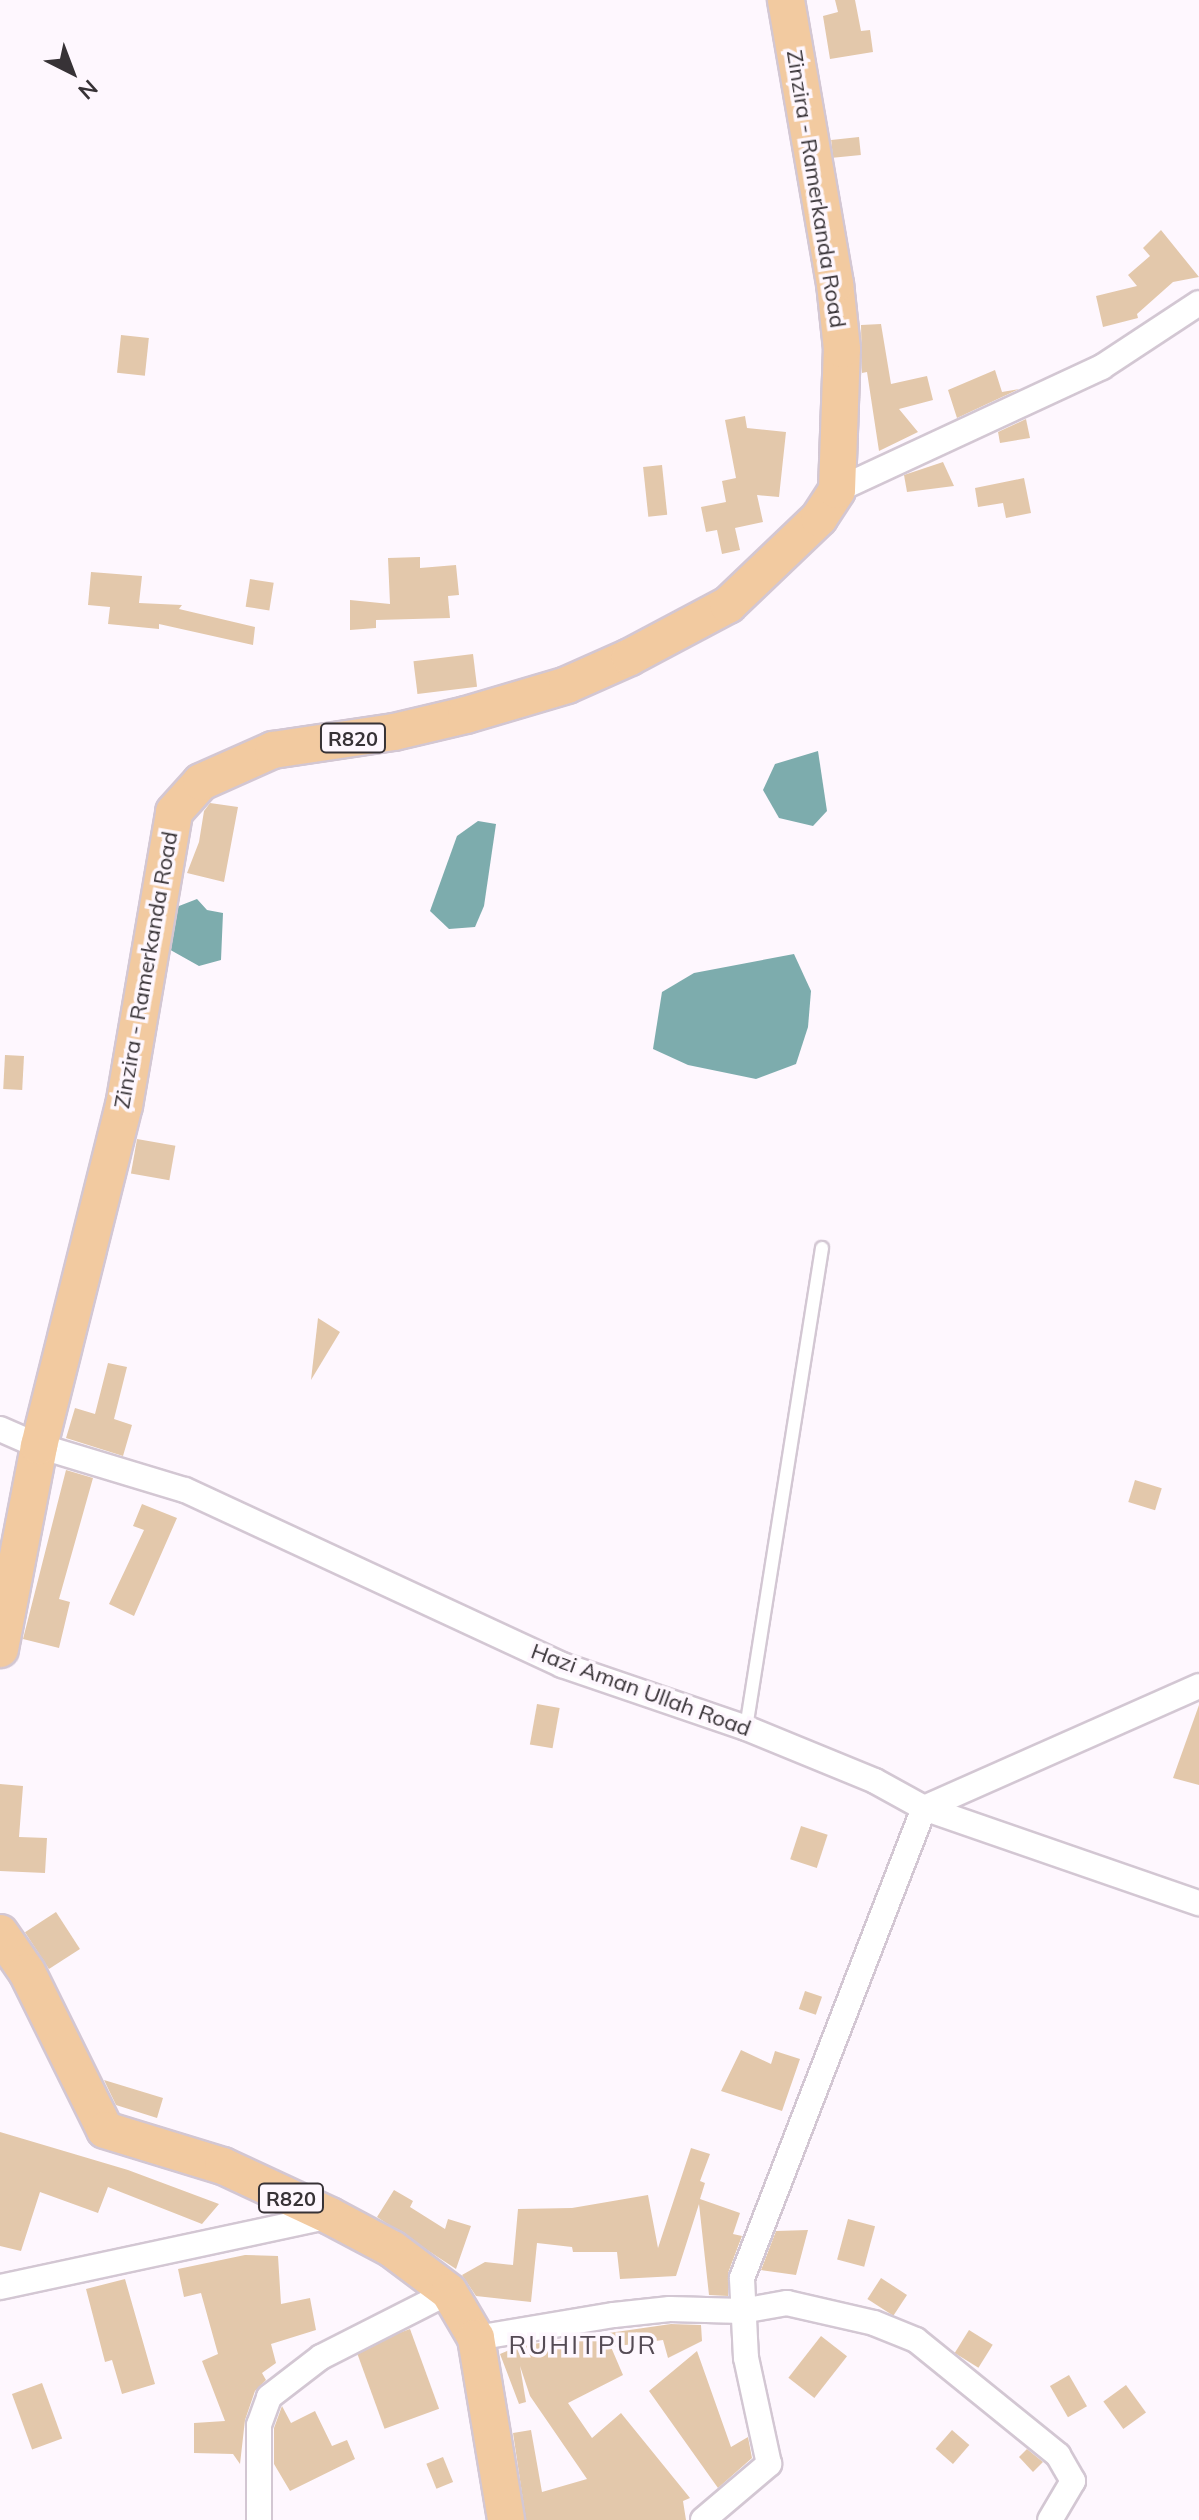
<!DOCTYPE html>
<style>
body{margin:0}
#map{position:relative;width:1199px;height:2520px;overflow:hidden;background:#fef7fe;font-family:Mulish,sans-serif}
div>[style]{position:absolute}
.water>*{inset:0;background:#7dacad}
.building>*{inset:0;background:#e3c8ab;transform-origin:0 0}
.roads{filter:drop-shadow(2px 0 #d3c7d3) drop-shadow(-2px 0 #d3c7d3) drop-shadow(0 2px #d3c7d3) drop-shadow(0 -2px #d3c7d3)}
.lane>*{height:12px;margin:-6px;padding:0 6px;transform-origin:6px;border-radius:6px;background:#fff}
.street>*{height:24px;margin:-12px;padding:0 12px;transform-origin:12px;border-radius:12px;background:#fff}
.primary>*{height:36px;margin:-18px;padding:0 18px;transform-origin:18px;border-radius:18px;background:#f2caa0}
span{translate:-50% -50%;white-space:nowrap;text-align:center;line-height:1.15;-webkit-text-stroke:7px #fef7fe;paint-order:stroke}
.shield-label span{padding:2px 6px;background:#fef7fe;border:2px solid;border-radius:6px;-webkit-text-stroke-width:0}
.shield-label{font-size:20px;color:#373236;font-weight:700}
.street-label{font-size:22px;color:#373236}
.quarter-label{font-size:26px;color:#554b55;letter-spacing:2px}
.north{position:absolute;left:32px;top:32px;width:80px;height:80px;-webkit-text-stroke:6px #fef7fe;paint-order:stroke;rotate:138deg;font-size:22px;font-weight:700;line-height:32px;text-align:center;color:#373236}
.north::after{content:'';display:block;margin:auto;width:28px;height:36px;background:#373236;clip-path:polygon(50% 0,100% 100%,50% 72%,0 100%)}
</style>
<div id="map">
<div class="water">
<div style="clip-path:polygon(818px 751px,827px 811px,813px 826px,779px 818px,763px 790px,775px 764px)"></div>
<div style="clip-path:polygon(478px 821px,496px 824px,484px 906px,475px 927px,449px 929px,430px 911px,457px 836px)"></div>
<div style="clip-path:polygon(197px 899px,207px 910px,223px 913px,221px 960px,199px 966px,158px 943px,161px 913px)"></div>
<div style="clip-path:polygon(794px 954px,811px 991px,808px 1027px,796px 1064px,756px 1079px,688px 1065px,653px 1049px,662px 992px,694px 973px)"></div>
</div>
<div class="building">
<div style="clip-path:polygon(835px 0,855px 0,861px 31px,870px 30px,873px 52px,830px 59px,823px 16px,838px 12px)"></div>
<div style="left:859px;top:137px;width:18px;height:28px;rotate:84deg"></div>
<div style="clip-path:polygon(1161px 230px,1199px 277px,1173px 282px,1137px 314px,1138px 318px,1103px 327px,1096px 296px,1137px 286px,1128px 275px,1150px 256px,1143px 248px)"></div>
<div style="clip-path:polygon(881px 324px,891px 384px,927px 376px,933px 400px,899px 409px,918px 432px,879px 451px,867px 372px,862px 373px,861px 325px)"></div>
<div style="left:121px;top:335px;width:28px;height:38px;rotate:6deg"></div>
<div style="clip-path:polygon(995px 370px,1002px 392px,1019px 389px,957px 418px,948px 390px)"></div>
<div style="clip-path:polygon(745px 416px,747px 428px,786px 432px,779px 497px,757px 495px,763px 522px,735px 528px,740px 550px,722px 554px,717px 530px,706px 532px,701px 507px,726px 502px,722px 481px,736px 478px,725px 420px)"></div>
<div style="clip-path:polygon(1026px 419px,1030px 438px,1000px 443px,998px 432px)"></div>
<div style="clip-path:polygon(943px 462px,954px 486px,907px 492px,904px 475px)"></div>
<div style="left:662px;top:465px;width:50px;height:19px;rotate:84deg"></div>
<div style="clip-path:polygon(1024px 478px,1031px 513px,1006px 518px,1003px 503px,978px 507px,975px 488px)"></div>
<div style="clip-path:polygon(420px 557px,420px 568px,456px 565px,459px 595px,448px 596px,450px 618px,376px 620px,376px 628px,350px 630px,350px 600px,390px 604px,388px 558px)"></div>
<div style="clip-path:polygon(91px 572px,142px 576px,139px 603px,182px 605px,179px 609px,255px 627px,253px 645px,159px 624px,159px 629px,108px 624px,110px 607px,88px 605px)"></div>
<div style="left:250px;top:579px;width:24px;height:28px;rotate:9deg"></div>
<div style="left:473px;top:654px;width:33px;height:60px;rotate:83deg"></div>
<div style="clip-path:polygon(210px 803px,238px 807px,224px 882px,187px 873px,199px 842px,204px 811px)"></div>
<div style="left:5px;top:1055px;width:19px;height:34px;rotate:3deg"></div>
<div style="left:137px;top:1139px;width:39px;height:35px;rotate:10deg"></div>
<div style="clip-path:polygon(318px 1318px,340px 1332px,311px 1380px)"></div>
<div style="clip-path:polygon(108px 1363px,127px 1367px,114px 1419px,132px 1425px,123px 1456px,66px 1438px,75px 1408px,95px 1414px)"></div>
<div style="clip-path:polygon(66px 1470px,93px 1478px,59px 1599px,70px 1602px,59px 1648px,23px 1639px)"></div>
<div style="left:1135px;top:1480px;width:28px;height:23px;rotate:17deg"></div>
<div style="clip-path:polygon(142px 1504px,177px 1518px,134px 1616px,109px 1604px,144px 1530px,133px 1526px)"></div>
<div style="left:537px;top:1704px;width:23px;height:41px;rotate:10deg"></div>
<div style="clip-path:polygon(1199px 1705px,1199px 1785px,1173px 1778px)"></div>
<div style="clip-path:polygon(0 1784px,23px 1786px,19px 1837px,47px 1838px,45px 1873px,0 1871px)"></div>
<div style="left:801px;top:1826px;width:28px;height:35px;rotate:18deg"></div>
<div style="left:56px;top:1912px;width:44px;height:37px;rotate:57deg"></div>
<div style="left:805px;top:1991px;width:18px;height:19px;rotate:19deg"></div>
<div style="clip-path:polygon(741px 2050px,771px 2064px,775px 2051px,800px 2059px,782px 2111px,721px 2091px)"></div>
<div style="clip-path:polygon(104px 2080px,163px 2098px,157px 2118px,116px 2105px)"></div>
<div style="clip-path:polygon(0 2132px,128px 2170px,219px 2204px,202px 2224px,108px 2187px,98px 2213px,40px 2192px,21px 2251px,0 2246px)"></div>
<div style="clip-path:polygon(691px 2148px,710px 2154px,700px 2181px,705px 2183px,700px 2199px,740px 2213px,733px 2234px,742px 2236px,728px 2273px,728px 2296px,709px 2295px,699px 2204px,676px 2276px,620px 2279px,617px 2252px,573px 2252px,572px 2247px,537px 2243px,531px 2302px,476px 2296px,462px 2275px,485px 2262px,513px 2265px,518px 2209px,572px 2208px,648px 2195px,658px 2248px)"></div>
<div style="clip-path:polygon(394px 2190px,413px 2201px,410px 2207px,445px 2229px,448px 2219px,471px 2226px,456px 2269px,377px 2217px)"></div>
<div style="left:848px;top:2219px;width:28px;height:42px;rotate:15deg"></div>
<div style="clip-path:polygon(808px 2230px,796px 2275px,761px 2270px,776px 2231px)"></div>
<div style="clip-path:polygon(245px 2255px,278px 2256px,281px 2304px,310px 2298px,316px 2330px,271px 2344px,276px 2363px,262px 2373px,266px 2380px,255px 2391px,245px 2420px,240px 2464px,233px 2454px,194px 2453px,194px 2423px,225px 2421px,202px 2361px,218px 2354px,201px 2293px,184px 2297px,178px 2269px)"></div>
<div style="left:881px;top:2278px;width:31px;height:25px;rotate:33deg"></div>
<div style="clip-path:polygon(125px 2279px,155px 2384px,122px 2394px,112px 2360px,105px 2362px,86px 2289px)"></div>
<div style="clip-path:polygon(671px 2324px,701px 2325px,702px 2341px,668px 2358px,663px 2340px,611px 2347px,623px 2375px,568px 2403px,592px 2438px,621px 2413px,690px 2498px,683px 2501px,686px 2520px,526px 2520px,513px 2433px,531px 2430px,542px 2492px,587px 2479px,530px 2396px,520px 2366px,526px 2402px,519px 2404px,500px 2354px,519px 2346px)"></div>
<div style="left:410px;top:2329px;width:85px;height:58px;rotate:70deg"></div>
<div style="left:969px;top:2330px;width:28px;height:27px;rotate:32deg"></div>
<div style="left:821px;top:2336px;width:33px;height:53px;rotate:38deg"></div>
<div style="clip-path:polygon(697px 2351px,731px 2447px,748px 2437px,752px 2458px,718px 2488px,649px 2391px)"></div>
<div style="left:1069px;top:2375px;width:36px;height:22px;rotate:60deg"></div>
<div style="left:42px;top:2383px;width:59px;height:32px;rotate:70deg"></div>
<div style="left:1126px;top:2385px;width:34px;height:28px;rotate:54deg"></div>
<div style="clip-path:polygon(282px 2406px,291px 2423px,315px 2411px,332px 2446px,347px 2440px,355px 2459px,290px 2491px,274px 2464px,274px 2428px)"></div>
<div style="left:952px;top:2430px;width:23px;height:25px;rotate:41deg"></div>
<div style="clip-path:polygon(1027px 2449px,1043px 2462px,1033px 2472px,1019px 2457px)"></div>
<div style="left:443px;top:2457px;width:27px;height:18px;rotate:68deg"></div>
</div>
<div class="roads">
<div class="lane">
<div style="left:746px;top:1728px;width:486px;rotate:-81deg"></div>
</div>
<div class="street">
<div style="left:837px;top:490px;width:292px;rotate:-24.9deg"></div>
<div style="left:1102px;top:367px;width:116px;rotate:-33.4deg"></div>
<div style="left:0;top:1429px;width:43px;rotate:23.6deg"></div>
<div style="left:39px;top:1446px;width:152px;rotate:16.8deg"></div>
<div style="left:185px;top:1490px;width:416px;rotate:24.9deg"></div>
<div style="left:562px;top:1665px;width:194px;rotate:18.9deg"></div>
<div style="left:746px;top:1728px;width:139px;rotate:22.3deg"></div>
<div style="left:875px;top:1781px;width:56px;rotate:28.9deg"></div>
<div style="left:924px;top:1808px;width:291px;rotate:19.1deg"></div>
<div style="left:0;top:2287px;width:338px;rotate:-12.1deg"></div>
<div style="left:476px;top:2338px;width:140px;rotate:-9.5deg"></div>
<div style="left:614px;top:2315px;width:56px;rotate:-6.1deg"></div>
<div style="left:670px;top:2309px;width:72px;rotate:1.6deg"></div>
<div style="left:742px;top:2311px;width:46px;rotate:-10.1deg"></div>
<div style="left:787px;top:2303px;width:89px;rotate:12.9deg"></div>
<div style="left:874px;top:2323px;width:45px;rotate:22deg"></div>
<div style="left:916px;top:2340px;width:183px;rotate:39deg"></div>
<div style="left:1058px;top:2455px;width:30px;rotate:60deg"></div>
<div style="left:1073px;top:2481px;width:45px;rotate:120.5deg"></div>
<div style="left:259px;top:2520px;width:95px;rotate:-90deg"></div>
<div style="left:259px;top:2425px;width:30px;rotate:-70deg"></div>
<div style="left:269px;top:2397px;width:66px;rotate:-37.6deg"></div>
<div style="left:321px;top:2357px;width:144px;rotate:-26.9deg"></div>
<div style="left:703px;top:2520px;width:87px;rotate:-40.3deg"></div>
<div style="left:769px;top:2464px;width:108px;rotate:-102.2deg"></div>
<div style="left:746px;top:2358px;width:80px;rotate:-92.9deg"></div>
<div style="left:742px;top:2278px;width:504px;rotate:-68.83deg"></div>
<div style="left:924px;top:1808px;width:301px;rotate:-23.9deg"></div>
</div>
<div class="primary">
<div style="left:0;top:1649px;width:207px;rotate:-79.1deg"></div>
<div style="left:39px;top:1446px;width:350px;rotate:-76deg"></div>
<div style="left:124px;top:1106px;width:298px;rotate:-80.3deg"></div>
<div style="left:174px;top:812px;width:40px;rotate:-48deg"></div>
<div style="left:201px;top:782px;width:79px;rotate:-24deg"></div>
<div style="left:273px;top:750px;width:122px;rotate:-8.5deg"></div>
<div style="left:394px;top:732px;width:74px;rotate:-13.3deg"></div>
<div style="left:466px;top:715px;width:105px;rotate:-16.5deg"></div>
<div style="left:567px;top:685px;width:69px;rotate:-24deg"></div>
<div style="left:630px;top:657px;width:111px;rotate:-28deg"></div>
<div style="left:728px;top:605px;width:126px;rotate:-43.7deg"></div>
<div style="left:819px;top:518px;width:33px;rotate:-57deg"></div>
<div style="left:837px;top:490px;width:141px;rotate:-88deg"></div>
<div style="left:842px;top:349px;width:65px;rotate:-96.1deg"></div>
<div style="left:835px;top:284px;width:288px;rotate:-99.8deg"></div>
<div style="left:0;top:1933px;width:47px;rotate:55.3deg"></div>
<div style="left:27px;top:1972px;width:176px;rotate:63.7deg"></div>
<div style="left:105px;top:2130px;width:123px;rotate:17deg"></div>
<div style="left:223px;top:2166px;width:118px;rotate:25deg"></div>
<div style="left:330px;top:2216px;width:70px;rotate:28deg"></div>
<div style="left:392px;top:2249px;width:71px;rotate:37deg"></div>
<div style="left:449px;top:2292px;width:53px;rotate:59.6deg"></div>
<div style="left:476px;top:2338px;width:184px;rotate:80.6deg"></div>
</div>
</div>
<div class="shield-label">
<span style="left:353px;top:738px">R820</span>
<span style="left:291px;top:2198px">R820</span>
</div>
<div class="street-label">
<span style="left:816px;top:189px;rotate:81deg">Zinzira - Ramerkanda Road</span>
<span style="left:146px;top:970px;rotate:-80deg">Zinzira - Ramerkanda Road</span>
<span style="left:641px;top:1690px;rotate:20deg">Hazi Aman Ullah Road</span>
</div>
<div class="quarter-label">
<span style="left:583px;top:2345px">RUHITPUR</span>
</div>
<div class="north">N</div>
</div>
